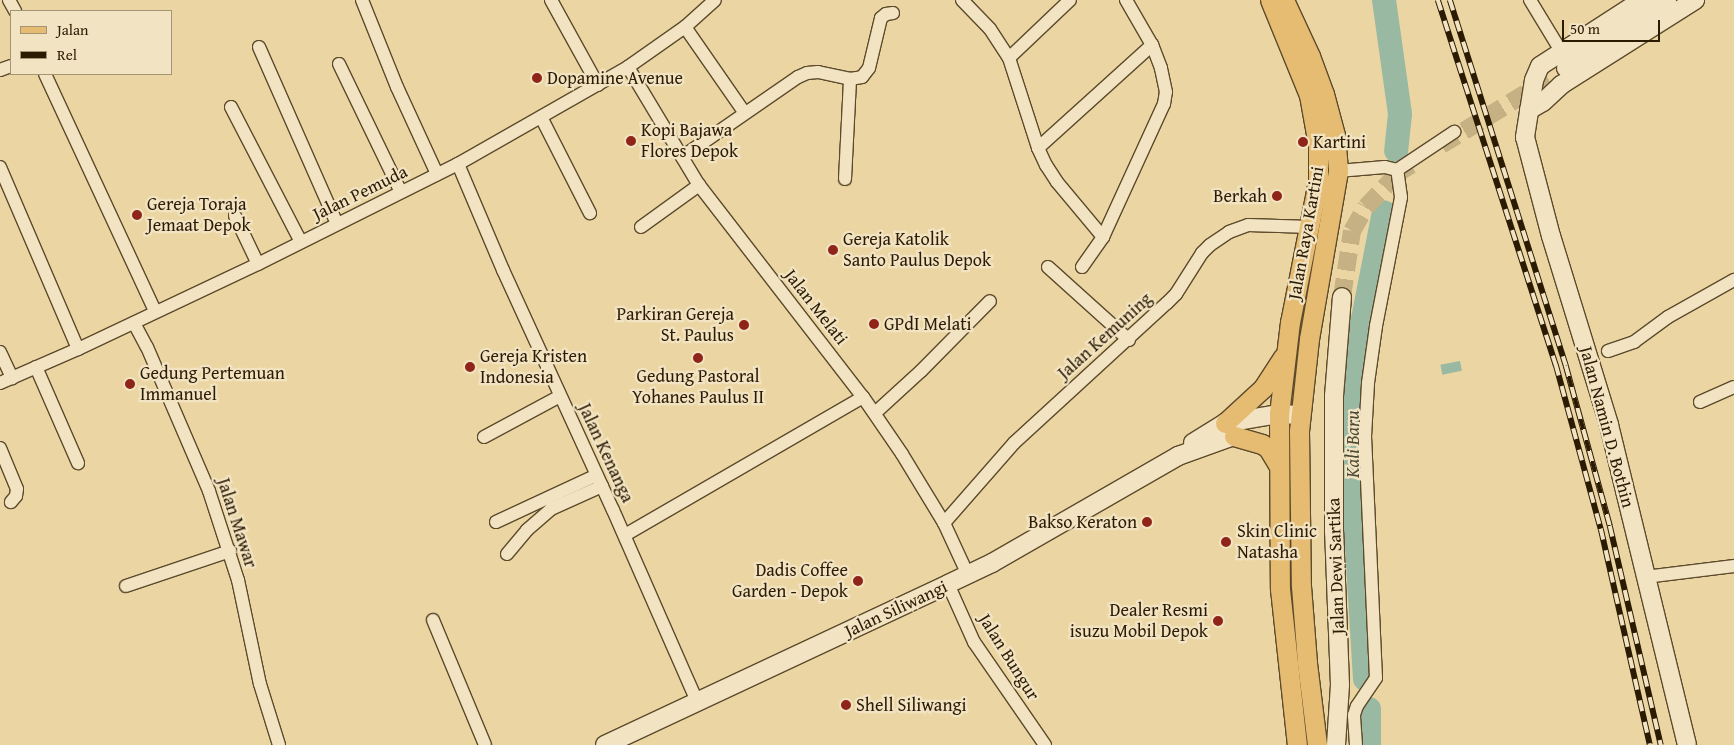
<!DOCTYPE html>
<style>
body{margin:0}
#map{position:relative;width:1734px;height:745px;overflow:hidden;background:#ebd6a3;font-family:"Gentium Book Plus",serif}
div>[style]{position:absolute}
.water>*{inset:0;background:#99b9a3;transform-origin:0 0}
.river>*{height:24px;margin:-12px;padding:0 12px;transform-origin:12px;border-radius:12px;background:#99b9a3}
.secondary-tunnel>*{height:18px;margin-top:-9px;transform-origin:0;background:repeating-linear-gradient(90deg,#c5b183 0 18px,transparent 0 27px)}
.roads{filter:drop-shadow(1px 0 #5c4a2b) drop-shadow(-1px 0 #5c4a2b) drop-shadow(0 1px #5c4a2b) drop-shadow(0 -1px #5c4a2b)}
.street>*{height:12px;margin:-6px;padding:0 6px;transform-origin:6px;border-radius:6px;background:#f2e4c3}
.secondary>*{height:18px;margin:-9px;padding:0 9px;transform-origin:9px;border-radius:9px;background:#f2e4c3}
.primary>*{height:19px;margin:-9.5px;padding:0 9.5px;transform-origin:9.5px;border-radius:9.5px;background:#e6bb72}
.rail>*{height:5.5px;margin-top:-2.75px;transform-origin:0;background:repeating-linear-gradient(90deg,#f2e4c3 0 11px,#2c1b03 0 22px);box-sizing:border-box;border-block:1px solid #2c1b03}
.dots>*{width:14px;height:14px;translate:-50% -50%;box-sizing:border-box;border:2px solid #f2e4c3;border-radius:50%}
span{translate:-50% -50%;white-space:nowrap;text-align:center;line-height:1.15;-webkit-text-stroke:4.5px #f2e4c3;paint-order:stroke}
.poi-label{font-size:18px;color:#2c1b03}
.left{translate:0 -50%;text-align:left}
.right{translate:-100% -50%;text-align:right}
.street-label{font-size:18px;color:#2c1b03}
.water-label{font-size:19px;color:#4d4a33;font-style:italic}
.legend{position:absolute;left:10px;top:10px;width:162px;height:65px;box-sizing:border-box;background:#f2e4c3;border:1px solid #a39476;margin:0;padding:6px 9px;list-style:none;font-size:15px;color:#2c1b03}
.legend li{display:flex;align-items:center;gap:10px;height:25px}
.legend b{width:25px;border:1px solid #a39476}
.scale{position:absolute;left:1562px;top:20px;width:98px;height:22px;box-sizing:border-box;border:2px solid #2c1b03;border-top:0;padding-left:6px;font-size:15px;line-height:18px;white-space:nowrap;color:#2c1b03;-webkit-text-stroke:4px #f2e4c3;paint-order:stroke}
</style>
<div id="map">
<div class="water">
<div style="left:1460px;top:361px;width:10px;height:20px;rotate:79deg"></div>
</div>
<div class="river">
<div style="left:1384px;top:0;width:115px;rotate:82deg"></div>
<div style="left:1400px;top:114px;width:37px;rotate:96deg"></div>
<div style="left:1365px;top:679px;width:213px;rotate:-93.5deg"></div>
<div style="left:1352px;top:466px;width:58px;rotate:-89deg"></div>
<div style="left:1353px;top:408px;width:74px;rotate:-84.6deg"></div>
<div style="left:1360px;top:334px;width:124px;rotate:-78.9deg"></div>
<div style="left:1369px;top:709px;width:36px;rotate:90deg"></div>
</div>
<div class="secondary-tunnel">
<div style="left:1441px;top:145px;width:132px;rotate:-31.4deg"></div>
<div style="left:1342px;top:297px;width:67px;rotate:-81.4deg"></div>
<div style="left:1352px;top:231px;width:28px;rotate:-60deg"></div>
<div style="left:1366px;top:207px;width:48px;rotate:-46.7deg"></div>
<div style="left:1399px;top:172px;width:14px;rotate:-30deg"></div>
</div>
<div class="roads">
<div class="street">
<div style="left:9px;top:0;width:13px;rotate:61deg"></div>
<div style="left:362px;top:0;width:94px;rotate:68.1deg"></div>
<div style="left:397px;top:87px;width:96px;rotate:65.3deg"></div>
<div style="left:551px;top:0;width:97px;rotate:61.1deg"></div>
<div style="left:962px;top:0;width:40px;rotate:46deg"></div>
<div style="left:990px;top:29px;width:35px;rotate:57deg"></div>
<div style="left:1009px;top:58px;width:84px;rotate:-43.6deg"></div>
<div style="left:1530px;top:0;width:60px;rotate:58.7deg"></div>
<div style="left:685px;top:27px;width:103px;rotate:55.2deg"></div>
<div style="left:259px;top:47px;width:193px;rotate:66.2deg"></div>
<div style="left:1009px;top:58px;width:95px;rotate:72.1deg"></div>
<div style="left:1038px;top:148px;width:19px;rotate:65deg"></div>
<div style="left:1046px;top:165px;width:20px;rotate:57deg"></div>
<div style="left:1057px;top:182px;width:72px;rotate:50.1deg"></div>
<div style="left:339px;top:64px;width:142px;rotate:64.2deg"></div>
<div style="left:628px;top:67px;width:138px;rotate:59deg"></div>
<div style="left:699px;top:185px;width:268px;rotate:52.3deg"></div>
<div style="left:863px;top:397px;width:69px;rotate:55.6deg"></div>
<div style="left:902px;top:454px;width:81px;rotate:58.7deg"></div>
<div style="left:944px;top:523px;width:57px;rotate:65.2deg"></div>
<div style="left:0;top:70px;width:12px;rotate:-20deg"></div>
<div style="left:45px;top:74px;width:261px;rotate:65.1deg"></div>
<div style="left:231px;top:107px;width:152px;rotate:62.6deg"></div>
<div style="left:541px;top:117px;width:108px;rotate:63deg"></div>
<div style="left:1038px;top:148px;width:154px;rotate:-42.1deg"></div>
<div style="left:682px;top:157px;width:141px;rotate:-34.6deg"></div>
<div style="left:798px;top:77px;width:10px;rotate:-24deg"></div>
<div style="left:807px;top:73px;width:11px;rotate:-5deg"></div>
<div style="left:818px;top:72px;width:33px;rotate:12deg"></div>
<div style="left:850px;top:79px;width:12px;rotate:-9deg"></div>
<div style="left:862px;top:77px;width:11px;rotate:-52deg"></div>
<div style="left:869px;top:68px;width:51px;rotate:-76.5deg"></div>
<div style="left:881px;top:18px;width:6px;rotate:-39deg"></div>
<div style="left:886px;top:14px;width:7px;rotate:-8deg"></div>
<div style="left:458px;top:164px;width:115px;rotate:67deg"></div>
<div style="left:503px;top:270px;width:264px;rotate:65.4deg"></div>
<div style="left:613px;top:510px;width:209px;rotate:66.3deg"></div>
<div style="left:0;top:167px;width:198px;rotate:66.8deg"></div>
<div style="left:1338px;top:171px;width:47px;rotate:-4.9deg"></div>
<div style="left:1385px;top:167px;width:12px;rotate:14deg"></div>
<div style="left:1397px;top:170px;width:69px;rotate:-33.7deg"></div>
<div style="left:845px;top:179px;width:100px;rotate:-87.1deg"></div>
<div style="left:235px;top:216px;width:53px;rotate:64.4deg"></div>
<div style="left:641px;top:227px;width:72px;rotate:-35.9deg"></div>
<div style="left:1048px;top:267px;width:109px;rotate:42deg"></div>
<div style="left:1082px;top:267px;width:37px;rotate:-55deg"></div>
<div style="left:1103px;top:237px;width:146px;rotate:-65.4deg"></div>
<div style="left:1164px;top:104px;width:12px;rotate:-81deg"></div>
<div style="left:1166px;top:92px;width:25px;rotate:-102deg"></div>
<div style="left:1161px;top:68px;width:25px;rotate:-111deg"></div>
<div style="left:1152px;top:45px;width:52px;rotate:-120deg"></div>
<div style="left:134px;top:323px;width:27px;rotate:62deg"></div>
<div style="left:147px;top:347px;width:157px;rotate:66.7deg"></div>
<div style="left:209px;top:491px;width:94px;rotate:72deg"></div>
<div style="left:238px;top:580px;width:106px;rotate:78.1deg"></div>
<div style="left:260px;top:684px;width:64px;rotate:72.7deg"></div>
<div style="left:1608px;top:351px;width:28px;rotate:-19deg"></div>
<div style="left:1634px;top:342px;width:42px;rotate:-36.3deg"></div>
<div style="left:1668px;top:317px;width:76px;rotate:-29.3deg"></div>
<div style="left:0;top:352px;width:29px;rotate:65deg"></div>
<div style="left:36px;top:367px;width:105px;rotate:66.4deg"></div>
<div style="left:0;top:383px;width:85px;rotate:-23.6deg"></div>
<div style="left:78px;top:349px;width:199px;rotate:-25.3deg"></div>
<div style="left:258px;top:264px;width:224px;rotate:-26.6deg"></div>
<div style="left:458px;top:164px;width:196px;rotate:-29.7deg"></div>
<div style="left:628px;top:67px;width:70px;rotate:-35.1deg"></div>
<div style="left:685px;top:27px;width:40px;rotate:-42deg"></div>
<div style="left:1700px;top:402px;width:37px;rotate:-24deg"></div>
<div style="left:875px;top:413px;width:62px;rotate:-42.4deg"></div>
<div style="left:921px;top:371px;width:98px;rotate:-45.4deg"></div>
<div style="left:484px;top:437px;width:86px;rotate:-28.3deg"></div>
<div style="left:0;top:448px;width:44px;rotate:67.5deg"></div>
<div style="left:17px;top:489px;width:7px;rotate:98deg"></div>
<div style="left:16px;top:496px;width:8px;rotate:130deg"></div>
<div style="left:496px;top:522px;width:111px;rotate:-25deg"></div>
<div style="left:944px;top:523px;width:106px;rotate:-48.8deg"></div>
<div style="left:1014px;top:443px;width:207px;rotate:-42.5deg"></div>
<div style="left:1167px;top:303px;width:13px;rotate:-45deg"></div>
<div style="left:1176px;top:294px;width:49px;rotate:-57.6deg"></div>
<div style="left:1202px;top:253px;width:11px;rotate:-45deg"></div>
<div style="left:1210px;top:245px;width:23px;rotate:-34deg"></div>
<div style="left:1229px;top:232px;width:20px;rotate:-20deg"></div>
<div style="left:1248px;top:225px;width:63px;rotate:1.8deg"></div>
<div style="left:625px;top:535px;width:275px;rotate:-30.1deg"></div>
<div style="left:507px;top:554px;width:31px;rotate:-50deg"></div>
<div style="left:527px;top:530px;width:32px;rotate:-41deg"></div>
<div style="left:551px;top:509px;width:56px;rotate:-24.3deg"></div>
<div style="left:1645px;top:577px;width:90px;rotate:-7deg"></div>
<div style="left:948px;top:584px;width:64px;rotate:65.9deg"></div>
<div style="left:974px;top:642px;width:125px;rotate:55.4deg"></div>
<div style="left:126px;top:586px;width:110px;rotate:-18.6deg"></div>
<div style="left:433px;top:620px;width:135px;rotate:67.4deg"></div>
<div style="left:1356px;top:745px;width:30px;rotate:-94deg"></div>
<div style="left:1354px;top:715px;width:9px;rotate:-72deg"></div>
<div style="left:1357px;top:706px;width:34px;rotate:-56deg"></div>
<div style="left:1376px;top:678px;width:241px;rotate:-92.6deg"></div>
<div style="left:1365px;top:437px;width:54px;rotate:-86.8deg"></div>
<div style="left:1368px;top:383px;width:58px;rotate:-82deg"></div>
<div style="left:1376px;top:326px;width:131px;rotate:-79deg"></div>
<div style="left:1401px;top:197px;width:27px;rotate:-98deg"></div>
</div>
<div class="secondary">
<div style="left:1642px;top:0;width:121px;rotate:147.1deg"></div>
<div style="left:1540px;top:66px;width:15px;rotate:113deg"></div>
<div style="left:1534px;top:80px;width:58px;rotate:99deg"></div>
<div style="left:1525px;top:137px;width:102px;rotate:75.3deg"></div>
<div style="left:1551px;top:236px;width:198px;rotate:72.9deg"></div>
<div style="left:1609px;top:425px;width:329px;rotate:76.3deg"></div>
<div style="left:1566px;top:68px;width:122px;rotate:-34deg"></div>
<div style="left:1529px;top:110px;width:16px;rotate:-30deg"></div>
<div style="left:1543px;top:102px;width:25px;rotate:-43deg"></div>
<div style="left:1561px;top:85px;width:159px;rotate:-32.4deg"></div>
<div style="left:1193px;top:443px;width:38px;rotate:-32deg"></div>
<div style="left:1225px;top:423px;width:55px;rotate:-9.5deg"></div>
<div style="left:1279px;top:414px;width:21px;rotate:3deg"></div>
<div style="left:605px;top:745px;width:379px;rotate:-25.1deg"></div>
<div style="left:948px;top:584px;width:49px;rotate:-25.5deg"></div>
<div style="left:992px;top:563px;width:215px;rotate:-29.9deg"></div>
<div style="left:1178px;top:456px;width:59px;rotate:-19.7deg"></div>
<div style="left:1336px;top:745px;width:60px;rotate:-86.2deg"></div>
<div style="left:1340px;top:685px;width:153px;rotate:-92.2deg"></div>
<div style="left:1334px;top:532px;width:136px;rotate:-90deg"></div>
<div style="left:1334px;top:396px;width:99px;rotate:-85.4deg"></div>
</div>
<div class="primary">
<div style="left:1270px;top:0;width:103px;rotate:67.7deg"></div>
<div style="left:1309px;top:95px;width:51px;rotate:79.8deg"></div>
<div style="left:1318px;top:145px;width:36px;rotate:90deg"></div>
<div style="left:1318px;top:181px;width:144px;rotate:101.2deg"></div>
<div style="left:1290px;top:322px;width:93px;rotate:96.8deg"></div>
<div style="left:1279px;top:414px;width:175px;rotate:89.7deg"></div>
<div style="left:1280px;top:589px;width:157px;rotate:83.8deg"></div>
<div style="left:1284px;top:0;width:62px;rotate:65.1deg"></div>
<div style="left:1310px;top:56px;width:40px;rotate:69.8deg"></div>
<div style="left:1324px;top:94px;width:42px;rotate:75deg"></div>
<div style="left:1335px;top:135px;width:36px;rotate:85deg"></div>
<div style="left:1338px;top:171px;width:170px;rotate:99.8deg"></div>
<div style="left:1309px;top:339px;width:93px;rotate:96.2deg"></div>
<div style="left:1299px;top:431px;width:155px;rotate:89.3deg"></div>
<div style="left:1301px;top:586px;width:77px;rotate:85.5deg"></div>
<div style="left:1307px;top:663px;width:83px;rotate:83deg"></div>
<div style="left:1225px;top:423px;width:52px;rotate:-42.6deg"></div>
<div style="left:1263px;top:388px;width:37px;rotate:-57deg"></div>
<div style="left:1234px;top:436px;width:29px;rotate:16deg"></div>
<div style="left:1262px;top:444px;width:7px;rotate:34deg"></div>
<div style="left:1268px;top:448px;width:21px;rotate:59deg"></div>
</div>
</div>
<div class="rail">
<div style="left:1438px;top:0;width:384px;rotate:72.1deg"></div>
<div style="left:1556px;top:365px;width:170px;rotate:74.7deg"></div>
<div style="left:1601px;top:529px;width:221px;rotate:77.2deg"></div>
<div style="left:1450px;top:0;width:384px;rotate:72.4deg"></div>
<div style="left:1566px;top:366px;width:166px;rotate:74.6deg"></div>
<div style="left:1610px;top:526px;width:225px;rotate:76.9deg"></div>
</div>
<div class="dots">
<div style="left:537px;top:78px;background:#8f2418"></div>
<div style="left:631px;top:141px;background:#8f2418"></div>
<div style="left:1303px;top:142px;background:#8f2418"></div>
<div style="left:1277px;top:196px;background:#8f2418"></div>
<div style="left:137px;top:215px;background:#8f2418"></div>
<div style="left:833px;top:250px;background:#8f2418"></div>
<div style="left:874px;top:324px;background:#8f2418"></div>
<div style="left:744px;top:325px;background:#8f2418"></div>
<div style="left:698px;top:358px;background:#8f2418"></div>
<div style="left:470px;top:367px;background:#8f2418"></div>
<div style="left:130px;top:384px;background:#8f2418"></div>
<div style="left:1147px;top:522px;background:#8f2418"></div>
<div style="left:1226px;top:542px;background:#8f2418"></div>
<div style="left:858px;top:581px;background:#8f2418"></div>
<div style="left:1218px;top:621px;background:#8f2418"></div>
<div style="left:846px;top:705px;background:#8f2418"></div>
</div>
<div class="poi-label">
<span class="left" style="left:547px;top:78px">Dopamine Avenue</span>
<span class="left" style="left:641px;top:141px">Kopi Bajawa<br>Flores Depok</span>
<span class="left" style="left:1313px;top:142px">Kartini</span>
<span class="right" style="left:1267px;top:196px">Berkah</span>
<span class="left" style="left:147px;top:215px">Gereja Toraja<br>Jemaat Depok</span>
<span class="left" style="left:843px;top:250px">Gereja Katolik<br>Santo Paulus Depok</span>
<span class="right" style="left:734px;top:325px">Parkiran Gereja<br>St. Paulus</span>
<span class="left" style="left:884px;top:324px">GPdI Melati</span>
<span class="left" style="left:480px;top:367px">Gereja Kristen<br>Indonesia</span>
<span class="left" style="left:140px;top:384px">Gedung Pertemuan<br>Immanuel</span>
<span style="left:698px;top:387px">Gedung Pastoral<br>Yohanes Paulus II</span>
<span class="right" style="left:1137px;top:522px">Bakso Keraton</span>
<span class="left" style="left:1237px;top:542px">Skin Clinic<br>Natasha</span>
<span class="right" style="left:848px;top:581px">Dadis Coffee<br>Garden - Depok</span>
<span class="right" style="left:1208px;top:621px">Dealer Resmi<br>isuzu Mobil Depok</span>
<span class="left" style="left:856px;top:705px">Shell Siliwangi</span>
</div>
<div class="street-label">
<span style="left:360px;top:193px;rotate:-26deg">Jalan Pemuda</span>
<span style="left:1306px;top:233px;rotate:-80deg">Jalan Raya Kartini</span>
<span style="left:816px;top:307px;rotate:52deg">Jalan Melati</span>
<span style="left:1105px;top:336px;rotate:-42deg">Jalan Kemuning</span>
<span style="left:1607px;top:427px;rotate:75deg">Jalan Namin D. Bothin</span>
<span style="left:606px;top:453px;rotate:65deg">Jalan Kenanga</span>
<span style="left:237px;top:523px;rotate:72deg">Jalan Mawar</span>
<span style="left:1336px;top:566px;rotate:-92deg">Jalan Dewi Sartika</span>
<span style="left:896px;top:609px;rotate:-25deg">Jalan Siliwangi</span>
<span style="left:1009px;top:657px;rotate:58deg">Jalan Bungur</span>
</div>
<div class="water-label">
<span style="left:1353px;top:444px;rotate:-90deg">Kali Baru</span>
</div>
<ul class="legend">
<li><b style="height:6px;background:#e6bb72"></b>Jalan</li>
<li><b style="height:6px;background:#2c1b03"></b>Rel</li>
</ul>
<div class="scale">50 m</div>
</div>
